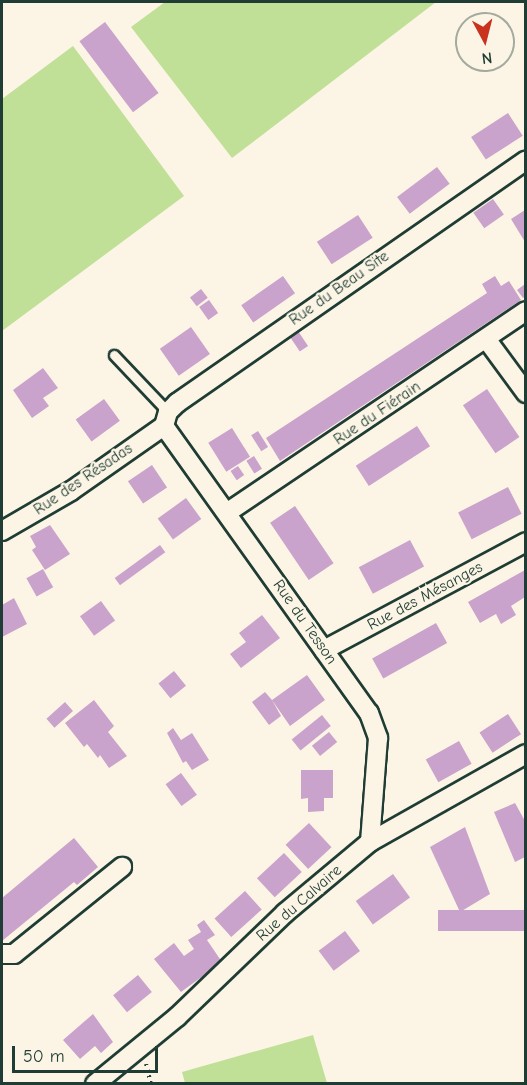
<!DOCTYPE html>
<meta charset="utf-8">
<style>
body{margin:0}
#map{position:relative;width:527px;height:1085px;overflow:hidden;background:#fcf5e5;font-family:"Comic Neue",sans-serif}
div>[style]{position:absolute}
.green>*{inset:0;background:#c0df97}
.building>*{inset:0;background:#c9a3cb;transform-origin:0 0}
.path>*{height:4px;margin-top:-2px;transform-origin:0;background:repeating-linear-gradient(90deg,#1f3d34 0 1.5px,transparent 0 6px)}
.roads{filter:drop-shadow(2px 0 #1f3d34) drop-shadow(-2px 0 #1f3d34) drop-shadow(0 2px #1f3d34) drop-shadow(0 -2px #1f3d34)}
.lane>*{height:9px;margin:-4.5px;padding:0 4.5px;transform-origin:4.5px;border-radius:4.5px;background:#fcf5e5}
.street>*{height:18px;margin:-9px;padding:0 9px;transform-origin:9px;border-radius:9px;background:#fcf5e5}
span{translate:-50% -50%;white-space:nowrap;text-align:center;line-height:1.15;-webkit-text-stroke:4.5px #fcf5e5;paint-order:stroke}
.street-label{font-size:16px;color:#1f3d34}
.frame{position:absolute;inset:0;border:3px solid #1f3d34;pointer-events:none}
.north{position:absolute;left:455px;top:12px;width:60px;height:60px;box-sizing:border-box;background:#fcf5e5;border:2px solid #a4ab9e;border-radius:50%;rotate:173deg;font-size:16px;font-weight:700;line-height:24px;text-align:center;color:#1f3d34}
.north::after{content:'';display:block;margin:auto;width:21px;height:27px;background:#c8321e;clip-path:polygon(50% 0,100% 100%,50% 72%,0 100%)}
.scale{position:absolute;left:12px;top:1046px;width:146px;height:27px;box-sizing:border-box;border:3px solid #1f3d34;border-top:0;padding-left:8px;font-size:18px;line-height:21px;white-space:nowrap;color:#1f3d34;-webkit-text-stroke:4px #fcf5e5;paint-order:stroke}
</style>
<div id="map">
<div class="green">
<div style="clip-path:polygon(165px 2px,436px 2px,232px 158px,131px 27px)"></div>
<div style="clip-path:polygon(73px 46px,184px 196px,2px 331px,2px 99px)"></div>
<div style="clip-path:polygon(313px 1035px,327px 1083px,185px 1083px,182px 1072px)"></div>
</div>
<div class="building">
<div style="left:105px;top:22px;width:89px;height:32px;rotate:53deg"></div>
<div style="left:508px;top:113px;width:27px;height:44px;rotate:57deg"></div>
<div style="left:437px;top:167px;width:21px;height:50px;rotate:53deg"></div>
<div style="left:493px;top:199px;width:19px;height:24px;rotate:55deg"></div>
<div style="clip-path:polygon(525px 210px,525px 242px,511px 219px)"></div>
<div style="left:358px;top:215px;width:27px;height:49px;rotate:57deg"></div>
<div style="left:283px;top:276px;width:21px;height:51px;rotate:55deg"></div>
<div style="clip-path:polygon(495px 276px,501px 286px,509px 281px,521px 300px,280px 461px,266px 438px,487px 293px,482px 284px)"></div>
<div style="clip-path:polygon(525px 284px,525px 296px,523px 298px,517px 290px)"></div>
<div style="left:201px;top:289px;width:11px;height:14px;rotate:52deg"></div>
<div style="left:209px;top:300px;width:16px;height:12px;rotate:55deg"></div>
<div style="left:191px;top:327px;width:33px;height:38px;rotate:55deg"></div>
<div style="left:298px;top:331px;width:18px;height:10px;rotate:56deg"></div>
<div style="clip-path:polygon(43px 368px,58px 388px,43px 398px,49px 406px,32px 418px,13px 390px)"></div>
<div style="left:487px;top:389px;width:58px;height:29px;rotate:56deg"></div>
<div style="left:104px;top:399px;width:27px;height:35px;rotate:54deg"></div>
<div style="left:417px;top:426px;width:24px;height:73px;rotate:57deg"></div>
<div style="left:232px;top:428px;width:34px;height:28px;rotate:58deg"></div>
<div style="left:258px;top:431px;width:19px;height:8px;rotate:58deg"></div>
<div style="left:254px;top:456px;width:15px;height:9px;rotate:58deg"></div>
<div style="left:152px;top:465px;width:27px;height:29px;rotate:56deg"></div>
<div style="left:238px;top:466px;width:11px;height:9px;rotate:56deg"></div>
<div style="left:508px;top:487px;width:30px;height:56px;rotate:63deg"></div>
<div style="left:186px;top:498px;width:26px;height:35px;rotate:54deg"></div>
<div style="left:295px;top:506px;width:69px;height:30px;rotate:56deg"></div>
<div style="clip-path:polygon(50px 525px,70px 554px,45px 570px,32px 550px,36px 547px,30px 536px)"></div>
<div style="left:410px;top:540px;width:30px;height:58px;rotate:62deg"></div>
<div style="left:160px;top:545px;width:9px;height:56px;rotate:54deg"></div>
<div style="left:43px;top:569px;width:21px;height:19px;rotate:61deg"></div>
<div style="clip-path:polygon(525px 570px,525px 597px,511px 606px,516px 615px,501px 624px,496px 614px,480px 623px,468px 602px)"></div>
<div style="clip-path:polygon(14px 598px,27px 624px,2px 637px,2px 605px)"></div>
<div style="left:101px;top:601px;width:24px;height:26px;rotate:54deg"></div>
<div style="clip-path:polygon(262px 615px,280px 638px,241px 668px,230px 654px,246px 642px,239px 633px)"></div>
<div style="left:436px;top:623px;width:23px;height:73px;rotate:61deg"></div>
<div style="left:174px;top:671px;width:19px;height:20px;rotate:51deg"></div>
<div style="clip-path:polygon(307px 675px,325px 700px,290px 726px,272px 700px,281px 716px,269px 725px,252px 702px,265px 692px,272px 700px)"></div>
<div style="clip-path:polygon(94px 700px,114px 726px,108px 732px,127px 756px,109px 768px,100px 755px,98px 758px,87px 744px,84px 747px,65px 723px)"></div>
<div style="left:65px;top:702px;width:12px;height:25px;rotate:48deg"></div>
<div style="left:508px;top:714px;width:24px;height:34px;rotate:57deg"></div>
<div style="left:322px;top:715px;width:14px;height:39px;rotate:51deg"></div>
<div style="clip-path:polygon(173px 728px,181px 740px,192px 733px,209px 760px,192px 770px,186px 761px,183px 763px,167px 733px)"></div>
<div style="left:329px;top:732px;width:13px;height:22px;rotate:51deg"></div>
<div style="left:459px;top:741px;width:26px;height:38px;rotate:61deg"></div>
<div style="clip-path:polygon(301px 770px,333px 770px,333px 798px,324px 798px,324px 811px,308px 812px,308px 798px,301px 799px)"></div>
<div style="left:181px;top:773px;width:27px;height:19px;rotate:54deg"></div>
<div style="clip-path:polygon(515px 803px,525px 821px,525px 857px,515px 862px,494px 812px)"></div>
<div style="left:309px;top:823px;width:33px;height:32px;rotate:47deg"></div>
<div style="clip-path:polygon(465px 827px,490px 894px,460px 912px,430px 847px)"></div>
<div style="clip-path:polygon(74px 838px,98px 867px,77px 885px,74px 882px,2px 941px,2px 898px)"></div>
<div style="left:284px;top:853px;width:26px;height:37px;rotate:47deg"></div>
<div style="left:393px;top:874px;width:29px;height:46px;rotate:54deg"></div>
<div style="left:245px;top:891px;width:25px;height:41px;rotate:48deg"></div>
<div style="left:525px;top:910px;width:21px;height:87px;rotate:90deg"></div>
<div style="clip-path:polygon(204px 920px,215px 935px,207px 940px,222px 962px,181px 992px,154px 959px,174px 943px,184px 956px,194px 949px,188px 940px,201px 932px,197px 925px)"></div>
<div style="left:345px;top:931px;width:25px;height:33px;rotate:53deg"></div>
<div style="left:138px;top:975px;width:22px;height:32px;rotate:51deg"></div>
<div style="clip-path:polygon(93px 1014px,113px 1042px,101px 1053px,95px 1046px,80px 1059px,63px 1040px)"></div>
</div>
<div class="path">
<div style="left:146px;top:1064px;width:21px;rotate:76deg"></div>
</div>
<div class="roads">
<div class="lane">
<div style="left:114px;top:355px;width:79px;rotate:46.5deg"></div>
</div>
<div class="street">
<div style="left:487px;top:340px;width:66px;rotate:53.7deg"></div>
<div style="left:164px;top:426px;width:353px;rotate:54.5deg"></div>
<div style="left:369px;top:713px;width:27px;rotate:70deg"></div>
<div style="left:378px;top:738px;width:104px;rotate:94.4deg"></div>
<div style="left:164px;top:426px;width:15px;rotate:-74deg"></div>
<div style="left:168px;top:412px;width:13px;rotate:-45deg"></div>
<div style="left:177px;top:403px;width:425px;rotate:-34.8deg"></div>
<div style="left:228px;top:512px;width:359px;rotate:-34deg"></div>
<div style="left:2px;top:531px;width:80px;rotate:-30.1deg"></div>
<div style="left:71px;top:491px;width:113px;rotate:-35deg"></div>
<div style="left:324px;top:650px;width:229px;rotate:-28.1deg"></div>
<div style="left:2px;top:954px;width:12px"></div>
<div style="left:14px;top:954px;width:139px;rotate:-38.9deg"></div>
<div style="left:95px;top:1084px;width:106px;rotate:-39.3deg"></div>
<div style="left:177px;top:1017px;width:150px;rotate:-43.9deg"></div>
<div style="left:285px;top:913px;width:111px;rotate:-39.9deg"></div>
<div style="left:370px;top:842px;width:179px;rotate:-29.4deg"></div>
</div>
</div>
<div class="street-label">
<span style="left:339px;top:288px;rotate:-35deg">Rue du Beau Site</span>
<span style="left:377px;top:413px;rotate:-34deg">Rue du Fiérain</span>
<span style="left:83px;top:479px;rotate:-34deg">Rue des Résadas</span>
<span style="left:425px;top:596px;rotate:-28deg">Rue des Mésanges</span>
<span style="left:305px;top:622px;rotate:55deg">Rue du Tesson</span>
<span style="left:299px;top:903px;rotate:-41deg">Rue du Calvaire</span>
</div>
<div class="frame"></div>
<div class="north">N</div>
<div class="scale">50 m</div>
</div>
